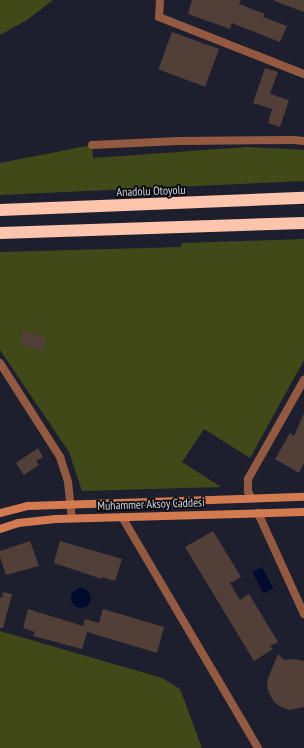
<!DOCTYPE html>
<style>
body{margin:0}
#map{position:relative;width:304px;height:748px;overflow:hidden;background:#1d1f2f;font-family:"PT Sans Narrow",sans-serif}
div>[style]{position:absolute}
.green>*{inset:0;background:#424918}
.water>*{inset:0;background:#000b2e;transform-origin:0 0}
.round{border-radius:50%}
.building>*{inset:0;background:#523f37;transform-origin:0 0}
.minor>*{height:8px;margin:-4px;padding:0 4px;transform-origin:4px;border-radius:4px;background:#935a41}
.secondary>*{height:8px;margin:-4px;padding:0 4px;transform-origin:4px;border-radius:4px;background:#d47a50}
.motorway>*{height:12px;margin:-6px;padding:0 6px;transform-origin:6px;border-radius:6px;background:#ffc5ac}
span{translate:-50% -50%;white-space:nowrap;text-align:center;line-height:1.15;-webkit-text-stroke:3.5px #090a10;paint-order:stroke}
.street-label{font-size:12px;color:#d2d4df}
</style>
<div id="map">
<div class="green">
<div style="clip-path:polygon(0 0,53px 0,27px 20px,0 35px)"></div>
<div style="clip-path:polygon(92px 145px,93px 158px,248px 147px,304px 150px,304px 181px,0 195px,0 163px)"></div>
<div style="clip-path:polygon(304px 239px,304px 360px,250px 458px,204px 429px,182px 462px,221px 487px,82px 491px,69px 452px,0 350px,0 252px,181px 247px,182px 243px)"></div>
<div style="clip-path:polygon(0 631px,162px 678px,180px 689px,202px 748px,0 748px)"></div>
</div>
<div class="water">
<div style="left:262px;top:567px;width:24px;height:11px;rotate:62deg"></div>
<div class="round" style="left:71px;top:588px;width:20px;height:20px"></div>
</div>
<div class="building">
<div style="clip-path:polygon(192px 0,241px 0,239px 4px,265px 14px,263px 17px,287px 26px,280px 42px,232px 23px,230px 29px,188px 14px)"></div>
<div style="clip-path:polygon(304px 0,304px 12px,274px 1px,274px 0)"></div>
<div style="left:172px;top:32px;width:50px;height:40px;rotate:20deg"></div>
<div style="clip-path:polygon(265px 68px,278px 72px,270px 94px,289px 100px,280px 127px,268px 123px,272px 109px,253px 103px)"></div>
<div style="left:23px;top:331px;width:24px;height:14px;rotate:15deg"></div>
<div style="clip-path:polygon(304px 413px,304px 463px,299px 473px,275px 459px,290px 433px,294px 436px)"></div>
<div style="clip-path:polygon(38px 448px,43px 457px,36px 461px,39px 465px,24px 475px,16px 463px)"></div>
<div style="clip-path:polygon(213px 531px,241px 577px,230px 583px,240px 600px,249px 594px,278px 642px,270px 646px,273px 649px,254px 661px,185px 547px)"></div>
<div style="clip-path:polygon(30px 541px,39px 566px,6px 575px,0 557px,0 551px)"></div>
<div style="clip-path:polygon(60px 541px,122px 559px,115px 581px,102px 577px,102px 579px,54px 563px)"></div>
<div style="clip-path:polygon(3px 592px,12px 594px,3px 628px,0 628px,0 597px,2px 598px)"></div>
<div style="clip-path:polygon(28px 609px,83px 626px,85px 619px,99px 623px,103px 609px,164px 627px,157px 653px,87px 632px,82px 649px,33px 636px,35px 632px,23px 628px)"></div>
<div style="clip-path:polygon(278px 654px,284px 660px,293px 659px,304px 661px,304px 707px,289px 710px,281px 707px,274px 702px,270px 695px,267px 687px,268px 678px)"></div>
</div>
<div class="minor">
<div style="left:160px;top:0;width:17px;rotate:93deg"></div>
<div style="left:159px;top:17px;width:156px;rotate:21.5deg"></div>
<div style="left:92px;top:145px;width:86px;rotate:-2.7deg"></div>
<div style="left:178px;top:141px;width:116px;rotate:-0.5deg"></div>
<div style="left:294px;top:140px;width:10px;rotate:6deg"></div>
<div style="left:0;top:363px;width:112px;rotate:57.4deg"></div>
<div style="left:60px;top:457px;width:26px;rotate:72deg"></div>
<div style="left:68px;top:482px;width:36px;rotate:84deg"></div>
<div style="left:251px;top:498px;width:8px;rotate:-113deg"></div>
<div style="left:248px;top:491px;width:12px;rotate:-90deg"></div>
<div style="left:248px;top:479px;width:114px;rotate:-60.5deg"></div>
<div style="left:258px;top:513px;width:111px;rotate:65.5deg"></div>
<div style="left:122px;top:517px;width:268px;rotate:59.5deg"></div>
</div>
<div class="secondary">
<div style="left:0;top:513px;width:29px;rotate:-14deg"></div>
<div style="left:28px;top:506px;width:276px;rotate:-1.9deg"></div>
<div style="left:0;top:529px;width:19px;rotate:-18deg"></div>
<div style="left:18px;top:523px;width:38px;rotate:-6deg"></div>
<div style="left:56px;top:519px;width:248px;rotate:-1.6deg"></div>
</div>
<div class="motorway">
<div style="left:0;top:210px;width:304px;rotate:-2.3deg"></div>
<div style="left:0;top:233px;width:304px;rotate:-1.9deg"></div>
</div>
<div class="street-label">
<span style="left:151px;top:191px;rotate:-2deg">Anadolu Otoyolu</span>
<span style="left:151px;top:504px;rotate:-2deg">Muhammer Aksoy Caddesi</span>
</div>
</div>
